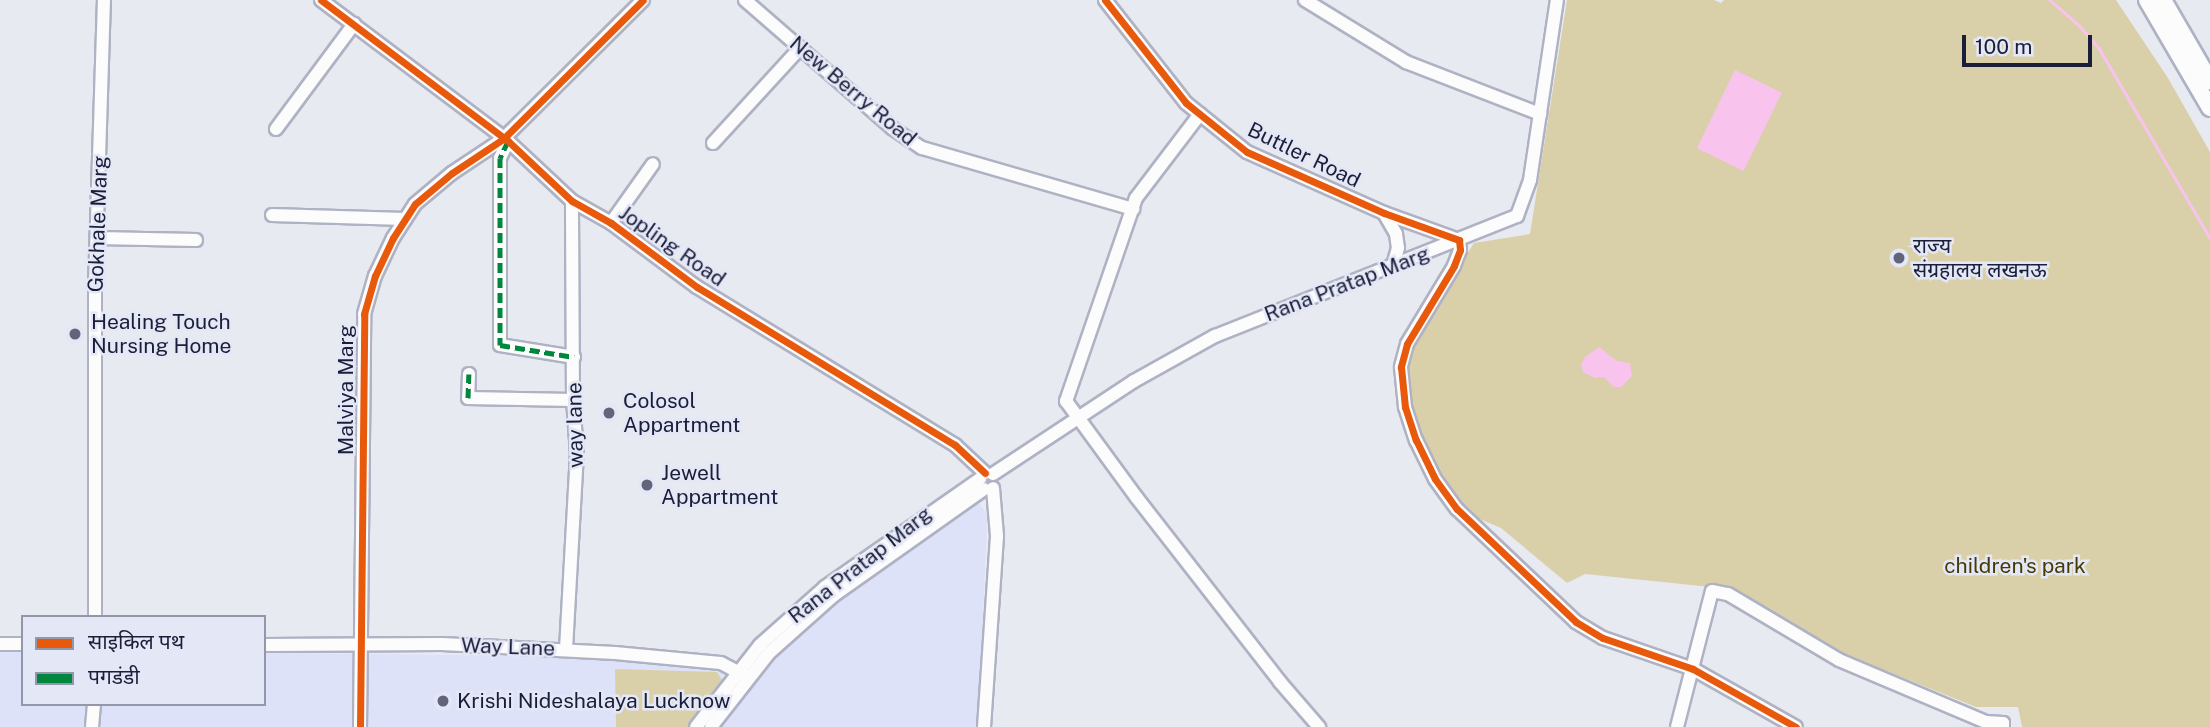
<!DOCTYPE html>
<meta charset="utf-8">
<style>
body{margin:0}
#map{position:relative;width:2210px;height:727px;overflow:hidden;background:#e8eaf2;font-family:"Public Sans","Noto Sans Devanagari",sans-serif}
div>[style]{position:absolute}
.built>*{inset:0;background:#dde2f8}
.green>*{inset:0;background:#d9d0aa}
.water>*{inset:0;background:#f8c3ed;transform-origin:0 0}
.stream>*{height:2.5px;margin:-1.25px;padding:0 1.25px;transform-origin:1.25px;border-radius:1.25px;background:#f8c3ed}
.roads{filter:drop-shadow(2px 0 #afb2c3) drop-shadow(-2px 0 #afb2c3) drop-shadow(0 2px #afb2c3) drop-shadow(0 -2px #afb2c3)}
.minor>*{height:12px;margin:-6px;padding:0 6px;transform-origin:6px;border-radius:6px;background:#fcfcfd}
.major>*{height:16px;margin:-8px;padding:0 8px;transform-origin:8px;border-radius:8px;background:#fcfcfd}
.quiet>*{height:5px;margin-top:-2.5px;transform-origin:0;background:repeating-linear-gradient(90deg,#00873e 0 10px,transparent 0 15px)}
.cycleway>*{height:7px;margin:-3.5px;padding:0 3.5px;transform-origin:3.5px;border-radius:3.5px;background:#e8590c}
.dots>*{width:19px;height:19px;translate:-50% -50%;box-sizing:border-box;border:4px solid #e4e7f6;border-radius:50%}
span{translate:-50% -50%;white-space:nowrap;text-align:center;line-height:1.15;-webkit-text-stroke:5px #e4e7f6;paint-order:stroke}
.street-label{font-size:21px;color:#1a1e39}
.poi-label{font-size:21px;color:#1a1e39}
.left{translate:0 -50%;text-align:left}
.park-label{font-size:21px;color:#463a04}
.legend{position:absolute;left:21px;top:615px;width:245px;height:91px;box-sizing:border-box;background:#e4e7f6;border:2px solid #9397aa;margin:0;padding:9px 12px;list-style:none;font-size:21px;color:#1a1e39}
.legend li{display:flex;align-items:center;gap:14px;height:35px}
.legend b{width:35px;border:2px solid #9397aa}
.scale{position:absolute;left:1962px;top:35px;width:130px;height:32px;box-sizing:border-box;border:4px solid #1a1e39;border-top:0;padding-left:9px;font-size:21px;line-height:24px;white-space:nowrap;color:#1a1e39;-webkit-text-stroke:5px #e4e7f6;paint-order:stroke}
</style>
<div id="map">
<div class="built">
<div style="clip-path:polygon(978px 502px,987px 514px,979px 727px,718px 727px,756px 675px,817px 612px)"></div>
<div style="clip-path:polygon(0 650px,23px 650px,23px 704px,264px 704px,264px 653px,555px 656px,718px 670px,726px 679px,691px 727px,0 727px)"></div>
</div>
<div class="green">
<div style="clip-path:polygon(1567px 0,1714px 0,1721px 3px,1724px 0,2116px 0,2168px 78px,2210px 152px,2210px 727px,2022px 727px,2018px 707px,1976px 707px,1834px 650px,1730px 589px,1585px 574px,1567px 583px,1501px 528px,1475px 517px,1444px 483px,1416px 432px,1407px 380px,1409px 355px,1418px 332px,1474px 243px,1530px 234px)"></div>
<div style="clip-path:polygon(615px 669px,717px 672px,722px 680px,688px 727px,616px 727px)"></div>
</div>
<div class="water">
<div style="left:1735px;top:70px;width:52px;height:87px;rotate:26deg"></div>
<div style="clip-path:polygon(1599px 347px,1617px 361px,1630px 363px,1632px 376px,1621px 387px,1614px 387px,1604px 377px,1595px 378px,1583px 372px,1581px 365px,1585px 357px)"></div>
</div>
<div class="stream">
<div style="left:2050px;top:0;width:38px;rotate:41deg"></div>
<div style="left:2079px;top:25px;width:30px;rotate:49deg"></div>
<div style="left:2099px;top:48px;width:220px;rotate:59.7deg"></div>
</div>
<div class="roads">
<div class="minor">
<div style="left:321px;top:0;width:234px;rotate:37deg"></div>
<div style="left:508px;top:141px;width:88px;rotate:43.2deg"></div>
<div style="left:572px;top:201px;width:45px;rotate:29.4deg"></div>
<div style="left:611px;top:223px;width:107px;rotate:36.7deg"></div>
<div style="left:697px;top:287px;width:303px;rotate:31.5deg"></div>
<div style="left:955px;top:445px;width:41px;rotate:43deg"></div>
<div style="left:745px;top:0;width:195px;rotate:41deg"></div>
<div style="left:892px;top:128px;width:36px;rotate:34deg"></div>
<div style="left:922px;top:148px;width:220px;rotate:16.1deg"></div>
<div style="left:1105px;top:0;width:131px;rotate:51.8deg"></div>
<div style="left:1186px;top:103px;width:78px;rotate:38.8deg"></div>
<div style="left:1247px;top:152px;width:150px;rotate:24deg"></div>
<div style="left:1384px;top:213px;width:80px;rotate:19.8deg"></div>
<div style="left:1459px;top:240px;width:10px;rotate:84deg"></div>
<div style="left:1460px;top:250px;width:17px;rotate:111deg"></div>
<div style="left:1454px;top:266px;width:91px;rotate:121.1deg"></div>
<div style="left:1407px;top:344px;width:24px;rotate:105deg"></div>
<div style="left:1401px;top:367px;width:40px;rotate:84.3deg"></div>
<div style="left:1405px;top:407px;width:35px;rotate:72deg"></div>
<div style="left:1416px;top:440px;width:43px;rotate:64deg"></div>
<div style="left:1435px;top:479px;width:37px;rotate:54deg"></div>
<div style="left:1457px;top:509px;width:164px;rotate:43.5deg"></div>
<div style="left:1576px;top:622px;width:31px;rotate:31deg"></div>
<div style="left:1603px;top:638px;width:95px;rotate:19deg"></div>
<div style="left:1693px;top:669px;width:118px;rotate:29.4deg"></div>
<div style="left:1305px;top:0;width:119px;rotate:31.5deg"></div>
<div style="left:1406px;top:62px;width:144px;rotate:21.2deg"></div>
<div style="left:1200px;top:114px;width:106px;rotate:127.3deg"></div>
<div style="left:1136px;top:198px;width:215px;rotate:109deg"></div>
<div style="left:1066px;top:401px;width:120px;rotate:53.8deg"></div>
<div style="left:1137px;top:498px;width:233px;rotate:52.1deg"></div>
<div style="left:1280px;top:682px;width:60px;rotate:49.1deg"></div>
<div style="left:276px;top:129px;width:131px;rotate:-53.4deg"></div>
<div style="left:508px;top:141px;width:19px;rotate:115deg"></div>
<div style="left:500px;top:158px;width:187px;rotate:90deg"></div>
<div style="left:500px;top:345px;width:75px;rotate:9.2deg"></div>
<div style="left:713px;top:143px;width:129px;rotate:-47.5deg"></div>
<div style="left:1384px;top:213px;width:24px;rotate:60deg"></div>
<div style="left:1396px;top:234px;width:14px;rotate:82deg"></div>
<div style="left:1398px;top:248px;width:18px;rotate:106deg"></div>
<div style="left:272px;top:215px;width:133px;rotate:1.7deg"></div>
<div style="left:611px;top:223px;width:72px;rotate:-54.6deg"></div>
<div style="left:97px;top:238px;width:99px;rotate:1.2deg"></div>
<div style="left:469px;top:374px;width:24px;rotate:92deg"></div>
<div style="left:468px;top:398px;width:105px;rotate:1.1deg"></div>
<div style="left:993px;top:474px;width:169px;rotate:-33.4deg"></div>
<div style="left:1134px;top:381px;width:93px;rotate:-29.1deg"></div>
<div style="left:1215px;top:336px;width:325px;rotate:-21.7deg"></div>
<div style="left:1517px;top:216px;width:38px;rotate:-70deg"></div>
<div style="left:1530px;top:180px;width:182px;rotate:-81.5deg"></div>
<div style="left:95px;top:617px;width:332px;rotate:-90deg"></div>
<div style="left:95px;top:285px;width:285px;rotate:-88.2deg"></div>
<div style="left:0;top:644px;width:23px"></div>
<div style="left:264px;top:645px;width:178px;rotate:-0.3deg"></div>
<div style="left:442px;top:644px;width:173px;rotate:3deg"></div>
<div style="left:615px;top:653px;width:106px;rotate:5.4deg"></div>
<div style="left:721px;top:663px;width:30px;rotate:28deg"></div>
<div style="left:566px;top:649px;width:195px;rotate:-86.8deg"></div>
<div style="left:577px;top:454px;width:54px;rotate:-94.2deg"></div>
<div style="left:573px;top:400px;width:199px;rotate:-90.3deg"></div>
<div style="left:92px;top:727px;width:23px;rotate:-85deg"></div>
<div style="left:360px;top:727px;width:413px;rotate:-89.4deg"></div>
<div style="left:364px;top:314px;width:40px;rotate:-74deg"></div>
<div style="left:375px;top:276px;width:42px;rotate:-64.7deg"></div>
<div style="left:393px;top:238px;width:40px;rotate:-57.1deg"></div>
<div style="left:415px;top:204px;width:48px;rotate:-40deg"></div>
<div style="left:452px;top:173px;width:61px;rotate:-33.7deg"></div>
<div style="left:503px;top:139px;width:197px;rotate:-44.8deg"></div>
<div style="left:696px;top:727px;width:104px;rotate:-52deg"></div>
<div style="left:760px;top:645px;width:87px;rotate:-41.7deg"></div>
<div style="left:825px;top:587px;width:189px;rotate:-34.9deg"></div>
<div style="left:711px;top:727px;width:94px;rotate:-51.9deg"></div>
<div style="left:769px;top:653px;width:86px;rotate:-41.7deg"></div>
<div style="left:833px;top:596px;width:185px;rotate:-35.3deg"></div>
<div style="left:984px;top:727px;width:191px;rotate:-86.1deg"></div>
<div style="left:997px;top:536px;width:48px;rotate:-94.8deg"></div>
<div style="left:1677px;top:727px;width:140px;rotate:-75.6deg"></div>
<div style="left:1712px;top:591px;width:16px;rotate:11deg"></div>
<div style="left:1728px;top:594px;width:129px;rotate:30.7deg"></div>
<div style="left:1839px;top:660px;width:160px;rotate:22.9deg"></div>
<div style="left:1986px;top:722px;width:17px;rotate:3deg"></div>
<div style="left:2003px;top:723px;width:4px;rotate:90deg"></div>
</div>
<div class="major">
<div style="left:2147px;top:0;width:125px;rotate:59.7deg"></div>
<div style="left:2163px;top:0;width:94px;rotate:59.9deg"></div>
</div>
</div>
<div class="quiet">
<div style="left:508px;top:141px;width:19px;rotate:115deg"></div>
<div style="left:500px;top:158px;width:187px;rotate:90deg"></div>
<div style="left:500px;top:345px;width:75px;rotate:9.2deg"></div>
<div style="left:468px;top:398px;width:24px;rotate:-88deg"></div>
</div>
<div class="cycleway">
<div style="left:321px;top:0;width:234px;rotate:37deg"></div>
<div style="left:508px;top:141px;width:88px;rotate:43.2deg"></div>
<div style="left:572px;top:201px;width:45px;rotate:29.4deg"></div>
<div style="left:611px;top:223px;width:107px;rotate:36.7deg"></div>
<div style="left:697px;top:287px;width:303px;rotate:31.5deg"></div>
<div style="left:955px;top:445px;width:41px;rotate:43deg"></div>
<div style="left:1105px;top:0;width:131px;rotate:51.8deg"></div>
<div style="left:1186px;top:103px;width:78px;rotate:38.8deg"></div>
<div style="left:1247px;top:152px;width:150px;rotate:24deg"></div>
<div style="left:1384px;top:213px;width:80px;rotate:19.8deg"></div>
<div style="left:1459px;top:240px;width:10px;rotate:84deg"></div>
<div style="left:1460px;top:250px;width:17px;rotate:111deg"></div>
<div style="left:1454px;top:266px;width:91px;rotate:121.1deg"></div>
<div style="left:1407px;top:344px;width:24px;rotate:105deg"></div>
<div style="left:1401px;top:367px;width:40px;rotate:84.3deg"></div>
<div style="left:1405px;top:407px;width:35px;rotate:72deg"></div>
<div style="left:1416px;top:440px;width:43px;rotate:64deg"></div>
<div style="left:1435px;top:479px;width:37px;rotate:54deg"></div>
<div style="left:1457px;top:509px;width:164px;rotate:43.5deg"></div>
<div style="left:1576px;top:622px;width:31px;rotate:31deg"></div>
<div style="left:1603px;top:638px;width:95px;rotate:19deg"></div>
<div style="left:1693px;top:669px;width:118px;rotate:29.4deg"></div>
<div style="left:360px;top:727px;width:413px;rotate:-89.4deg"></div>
<div style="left:364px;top:314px;width:40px;rotate:-74deg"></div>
<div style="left:375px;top:276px;width:42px;rotate:-64.7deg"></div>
<div style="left:393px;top:238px;width:40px;rotate:-57.1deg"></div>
<div style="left:415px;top:204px;width:48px;rotate:-40deg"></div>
<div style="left:452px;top:173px;width:61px;rotate:-33.7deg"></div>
<div style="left:503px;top:139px;width:197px;rotate:-44.8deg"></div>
</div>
<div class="dots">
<div style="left:1899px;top:258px;background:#62657a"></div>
<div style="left:75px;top:334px;background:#62657a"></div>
<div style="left:609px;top:413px;background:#62657a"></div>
<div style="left:647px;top:485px;background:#62657a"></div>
<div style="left:443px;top:701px;background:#62657a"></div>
</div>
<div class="street-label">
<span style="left:853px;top:91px;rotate:40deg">New Berry Road</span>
<span style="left:1304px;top:155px;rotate:26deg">Buttler Road</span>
<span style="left:98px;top:224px;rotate:-88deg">Gokhale Marg</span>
<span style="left:672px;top:246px;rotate:35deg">Jopling Road</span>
<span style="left:1347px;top:284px;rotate:-21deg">Rana Pratap Marg</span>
<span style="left:346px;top:390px;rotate:-90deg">Malviya Marg</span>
<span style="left:575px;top:425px;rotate:-91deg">way lane</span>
<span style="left:860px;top:565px;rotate:-38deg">Rana Pratap Marg</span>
<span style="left:508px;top:647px;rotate:2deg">Way Lane</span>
</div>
<div class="poi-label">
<span class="left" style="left:1913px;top:258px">राज्य<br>संग्रहालय लखनऊ</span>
<span class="left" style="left:91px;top:334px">Healing Touch<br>Nursing Home</span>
<span class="left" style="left:623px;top:413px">Colosol<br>Appartment</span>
<span class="left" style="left:661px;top:485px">Jewell<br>Appartment</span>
<span class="left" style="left:457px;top:701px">Krishi Nideshalaya Lucknow</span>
</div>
<div class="park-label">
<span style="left:2015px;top:566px">children's park</span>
</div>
<ul class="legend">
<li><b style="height:9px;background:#e8590c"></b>साइकिल पथ</li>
<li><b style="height:9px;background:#00873e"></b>पगडंडी</li>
</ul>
<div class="scale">100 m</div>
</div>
